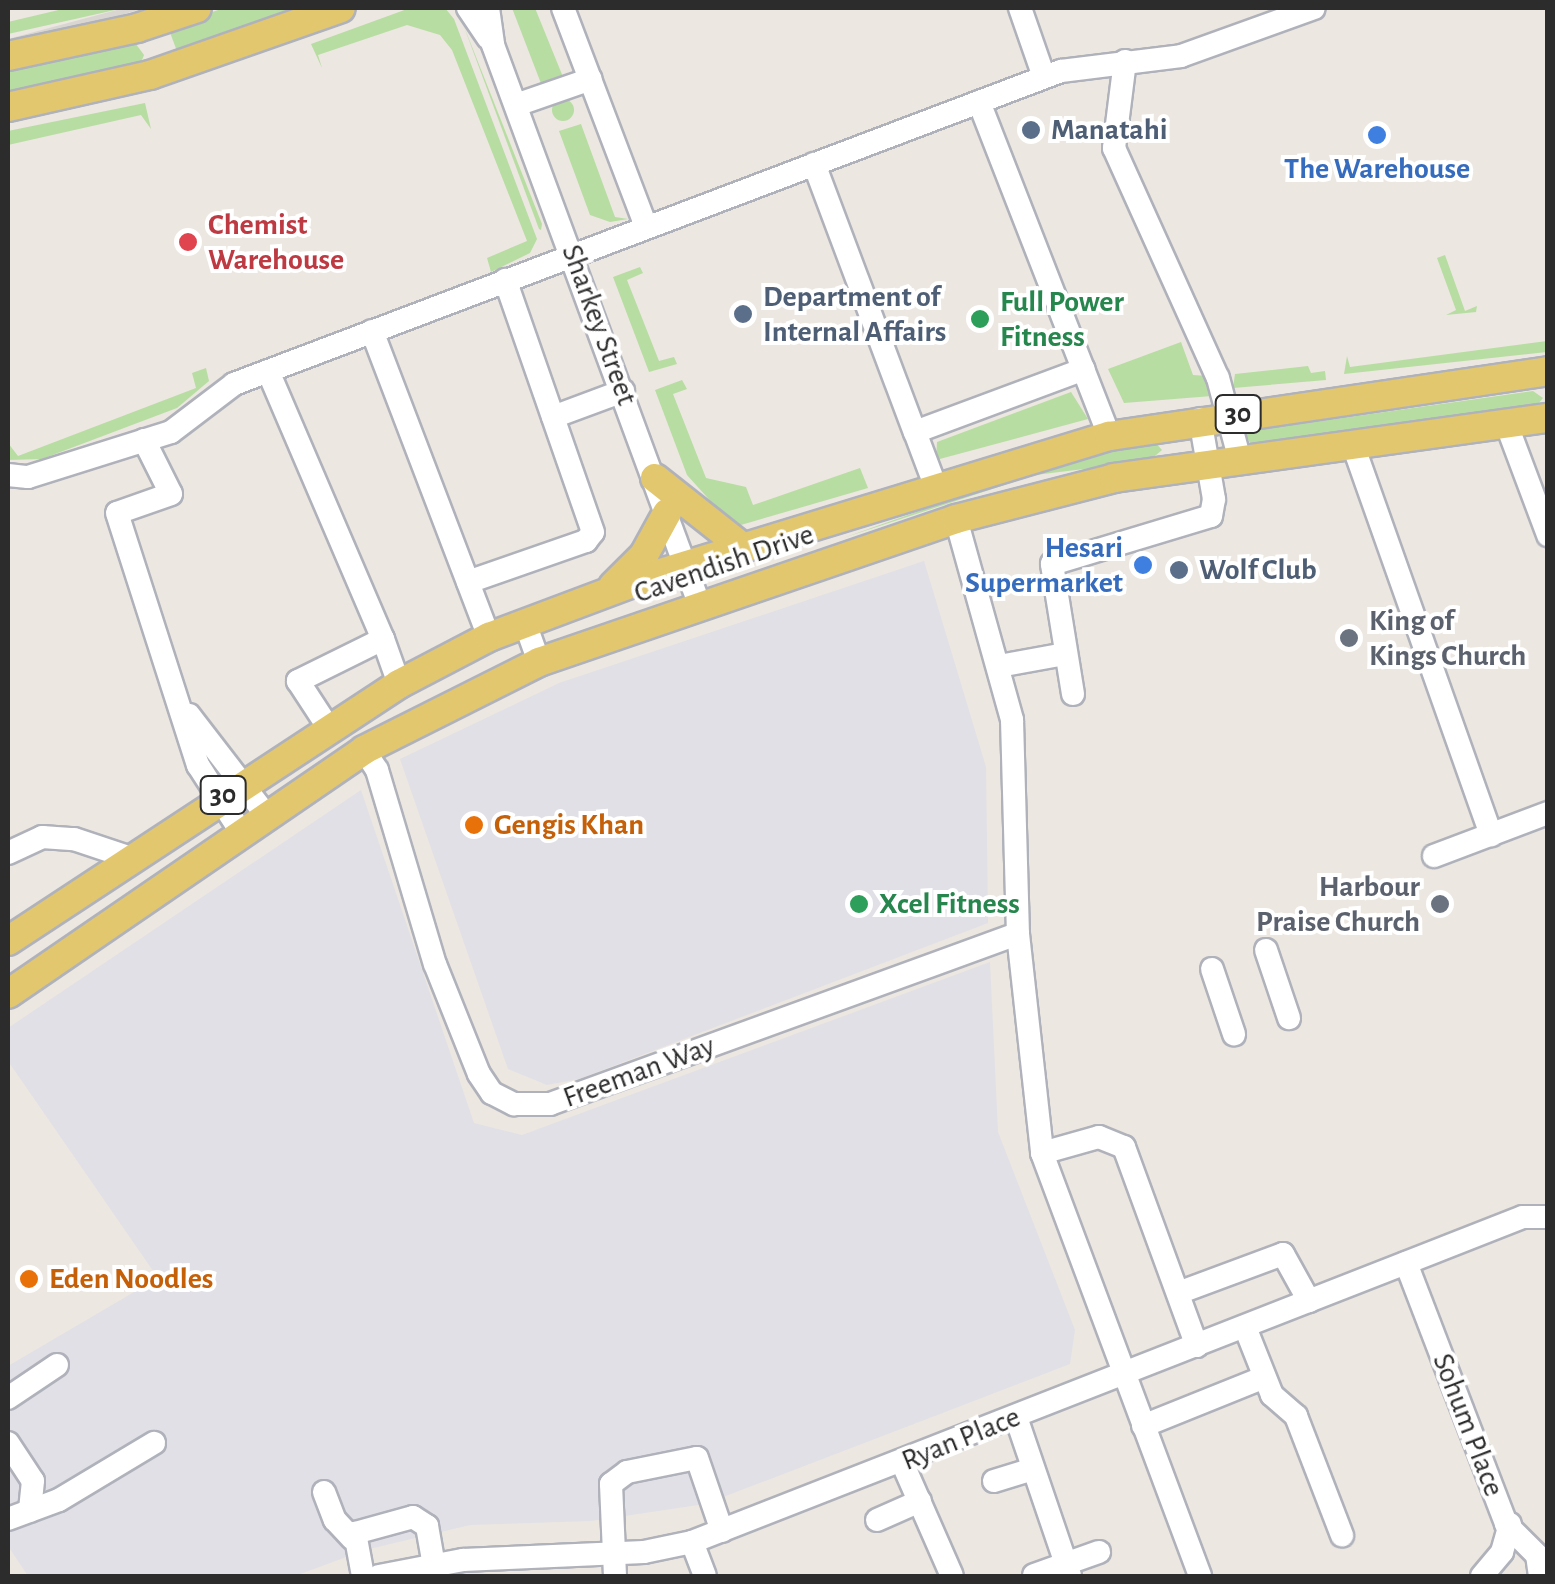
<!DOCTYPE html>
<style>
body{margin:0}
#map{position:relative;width:1555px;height:1584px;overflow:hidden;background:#ece7e0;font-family:"Alegreya Sans",sans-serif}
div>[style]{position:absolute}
.industrial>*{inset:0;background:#e1e0e6}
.green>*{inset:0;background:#b7dda2}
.round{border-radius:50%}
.plaza>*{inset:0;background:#d9d6d2}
.roads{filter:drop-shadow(2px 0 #b0b2bb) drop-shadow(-2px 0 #b0b2bb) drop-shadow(0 2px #b0b2bb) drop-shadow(0 -2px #b0b2bb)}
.minor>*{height:22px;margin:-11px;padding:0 11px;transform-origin:11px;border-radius:11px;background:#fff}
.major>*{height:28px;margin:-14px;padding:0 14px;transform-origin:14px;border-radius:14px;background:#e3c76e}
.dots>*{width:28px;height:28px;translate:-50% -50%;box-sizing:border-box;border:5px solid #fff;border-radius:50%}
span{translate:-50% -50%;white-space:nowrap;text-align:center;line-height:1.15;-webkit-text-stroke:8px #fff;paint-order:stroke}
.shield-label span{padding:2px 8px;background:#fff;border:2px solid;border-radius:8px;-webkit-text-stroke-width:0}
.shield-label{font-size:28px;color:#2c2c2c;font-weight:700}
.service-label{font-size:30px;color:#4e5e75;font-weight:700}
.left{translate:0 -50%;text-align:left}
.shop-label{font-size:30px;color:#366cbe;font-weight:700}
.right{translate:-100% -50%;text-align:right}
.health-label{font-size:30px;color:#be3a42;font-weight:700}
.leisure-label{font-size:30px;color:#27864d;font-weight:700}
.street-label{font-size:30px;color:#2c2c2c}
.worship-label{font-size:30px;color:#5b616d;font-weight:700}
.food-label{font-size:30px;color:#c56008;font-weight:700}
.frame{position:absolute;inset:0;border:10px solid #2c2c2c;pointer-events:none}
</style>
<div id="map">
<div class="industrial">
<div style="clip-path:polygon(924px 561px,986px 767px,988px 923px,579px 1079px,547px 1085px,508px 1069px,400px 759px,559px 683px)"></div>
<div style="clip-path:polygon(361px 790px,474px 1123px,522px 1135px,990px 962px,998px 1132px,1075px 1330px,1070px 1364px,705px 1504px,591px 1521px,470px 1525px,365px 1550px,295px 1576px,28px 1576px,8px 1546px,8px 1366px,158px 1278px,8px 1061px,8px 1028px)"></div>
</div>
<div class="green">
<div style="clip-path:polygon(67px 8px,124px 8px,8px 34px,8px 22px)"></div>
<div style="clip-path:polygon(224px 8px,316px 8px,178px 54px,168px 27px)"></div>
<div style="clip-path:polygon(410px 8px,445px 8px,454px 19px,537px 239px,530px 253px,491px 272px,487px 258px,527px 241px,452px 50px,440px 35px,407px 25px,318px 55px,322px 68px,311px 44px)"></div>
<div style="clip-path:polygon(512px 8px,535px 8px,563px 77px,542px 86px)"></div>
<div style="clip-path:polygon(463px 24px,542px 224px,541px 230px,539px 229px)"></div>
<div style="clip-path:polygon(133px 40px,144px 55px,139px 68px,8px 98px,8px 66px)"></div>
<div class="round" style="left:552px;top:99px;width:22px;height:22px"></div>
<div style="clip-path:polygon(145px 103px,151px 129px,141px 115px,8px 145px,8px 131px)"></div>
<div style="clip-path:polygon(581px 124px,615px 217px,628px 219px,610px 222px,590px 215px,559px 131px)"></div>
<div style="clip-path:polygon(1445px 255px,1465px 311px,1477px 306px,1476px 312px,1446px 315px,1456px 310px,1437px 258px)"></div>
<div style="clip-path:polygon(640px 267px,643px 273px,627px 280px,659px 361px,674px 357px,677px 364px,649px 372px,613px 277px)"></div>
<div style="clip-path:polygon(1547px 341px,1547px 352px,1344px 374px,1347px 356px,1350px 367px)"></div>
<div style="clip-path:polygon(1181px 342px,1193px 375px,1208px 376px,1212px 396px,1124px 403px,1108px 369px)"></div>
<div style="clip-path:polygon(1308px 366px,1311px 373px,1325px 371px,1326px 380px,1233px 388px,1235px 374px)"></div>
<div style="clip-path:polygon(206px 368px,209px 381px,177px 408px,42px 459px,8px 460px,8px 443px,18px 456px,196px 388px,192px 373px)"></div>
<div style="clip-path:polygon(682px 380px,687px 389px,673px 394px,706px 478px,746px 487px,753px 505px,860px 468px,868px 488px,734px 527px,687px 475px,655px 390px)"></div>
<div style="clip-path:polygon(1533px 391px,1543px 398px,1537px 405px,1250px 443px,1244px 432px)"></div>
<div style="clip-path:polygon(1071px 392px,1088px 419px,936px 460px,937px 442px)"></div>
<div style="clip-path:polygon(1154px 441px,1162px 450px,1149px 461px,1035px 475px,843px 538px,1052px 464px)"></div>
</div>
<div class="plaza">
<div style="clip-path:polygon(124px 8px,144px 8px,80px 28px,8px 39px)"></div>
</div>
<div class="roads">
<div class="minor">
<div style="left:468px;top:8px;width:36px;rotate:56deg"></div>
<div style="left:488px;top:8px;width:37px;rotate:82deg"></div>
<div style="left:493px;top:45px;width:598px;rotate:69.75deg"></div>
<div style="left:563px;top:8px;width:234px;rotate:69.2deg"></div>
<div style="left:1020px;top:8px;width:73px;rotate:70.8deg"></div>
<div style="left:1125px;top:61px;width:88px;rotate:97.2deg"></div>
<div style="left:1114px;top:148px;width:252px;rotate:65.7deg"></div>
<div style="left:1218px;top:378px;width:82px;rotate:75.1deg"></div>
<div style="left:979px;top:102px;width:358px;rotate:68.7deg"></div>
<div style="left:516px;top:105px;width:79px;rotate:-19.1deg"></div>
<div style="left:814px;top:164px;width:286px;rotate:69.4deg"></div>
<div style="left:372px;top:331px;width:328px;rotate:69.1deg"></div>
<div style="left:268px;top:371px;width:292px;rotate:66.8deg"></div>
<div style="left:383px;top:639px;width:95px;rotate:153.7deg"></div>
<div style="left:298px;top:681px;width:55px;rotate:56.9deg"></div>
<div style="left:553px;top:417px;width:75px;rotate:-20.4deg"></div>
<div style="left:1506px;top:423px;width:120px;rotate:69.4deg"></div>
<div style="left:144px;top:440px;width:60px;rotate:63.4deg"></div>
<div style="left:171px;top:494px;width:57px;rotate:160.6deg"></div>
<div style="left:117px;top:513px;width:265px;rotate:72.2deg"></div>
<div style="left:198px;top:765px;width:80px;rotate:57.3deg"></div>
<div style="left:1353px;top:445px;width:414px;rotate:70.5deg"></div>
<div style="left:8px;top:475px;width:20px;rotate:6deg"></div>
<div style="left:28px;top:477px;width:150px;rotate:-17.5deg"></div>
<div style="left:171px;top:432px;width:79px;rotate:-37.3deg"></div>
<div style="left:234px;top:384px;width:884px;rotate:-20.73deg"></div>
<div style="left:1061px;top:71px;width:121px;rotate:-7.1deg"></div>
<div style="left:1181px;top:56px;width:141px;rotate:-19.8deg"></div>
<div style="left:935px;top:485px;width:57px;rotate:-110.7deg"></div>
<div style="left:915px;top:432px;width:180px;rotate:-20.4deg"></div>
<div style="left:956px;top:519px;width:209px;rotate:74.4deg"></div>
<div style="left:1012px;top:720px;width:214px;rotate:88.4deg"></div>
<div style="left:1018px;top:934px;width:220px;rotate:83.7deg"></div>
<div style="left:1042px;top:1153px;width:452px;rotate:69.5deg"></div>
<div style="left:468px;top:582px;width:125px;rotate:-19.2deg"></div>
<div style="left:586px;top:541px;width:11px;rotate:-52deg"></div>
<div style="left:593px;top:532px;width:267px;rotate:-109.2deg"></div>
<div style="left:525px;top:623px;width:41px;rotate:70.3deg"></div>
<div style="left:383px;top:639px;width:48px;rotate:70.4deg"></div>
<div style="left:999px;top:666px;width:67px;rotate:-10.3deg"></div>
<div style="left:1073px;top:694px;width:132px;rotate:-99.2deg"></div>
<div style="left:1052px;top:564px;width:166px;rotate:-16.8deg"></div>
<div style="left:1211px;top:516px;width:17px;rotate:-80deg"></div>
<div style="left:1214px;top:499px;width:81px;rotate:-99.9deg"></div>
<div style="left:189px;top:715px;width:126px;rotate:52.4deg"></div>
<div style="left:364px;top:750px;width:24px;rotate:57deg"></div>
<div style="left:377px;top:770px;width:202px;rotate:73.4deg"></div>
<div style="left:435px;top:964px;width:118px;rotate:68.2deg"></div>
<div style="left:479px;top:1074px;width:23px;rotate:56deg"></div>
<div style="left:492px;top:1093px;width:25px;rotate:27deg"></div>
<div style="left:514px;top:1104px;width:36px"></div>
<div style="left:550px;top:1104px;width:498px;rotate:-20deg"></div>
<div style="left:8px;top:853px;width:38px;rotate:-25deg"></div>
<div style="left:42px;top:837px;width:32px;rotate:4deg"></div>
<div style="left:74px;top:839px;width:60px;rotate:18.4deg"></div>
<div style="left:1434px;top:856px;width:122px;rotate:-20.7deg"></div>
<div style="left:1266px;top:950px;width:72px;rotate:71.3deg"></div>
<div style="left:1212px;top:969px;width:69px;rotate:71.3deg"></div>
<div style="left:1042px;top:1153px;width:59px;rotate:-15.7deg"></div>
<div style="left:1099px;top:1137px;width:27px;rotate:22deg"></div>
<div style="left:1124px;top:1147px;width:212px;rotate:69.9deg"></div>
<div style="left:1406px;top:1263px;width:280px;rotate:69deg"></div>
<div style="left:1506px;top:1524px;width:44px;rotate:45deg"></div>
<div style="left:1537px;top:1555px;width:21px;rotate:82deg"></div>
<div style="left:1178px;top:1293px;width:112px;rotate:-20.4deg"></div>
<div style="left:1283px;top:1254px;width:54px;rotate:61deg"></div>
<div style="left:1245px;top:1327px;width:73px;rotate:68.3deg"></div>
<div style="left:1272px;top:1395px;width:32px;rotate:41deg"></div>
<div style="left:1296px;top:1416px;width:128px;rotate:68.9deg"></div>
<div style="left:8px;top:1398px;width:59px;rotate:-34deg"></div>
<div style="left:1016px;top:1417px;width:168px;rotate:71.2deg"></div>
<div style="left:1143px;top:1426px;width:131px;rotate:-21.9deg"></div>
<div style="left:8px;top:1443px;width:45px;rotate:56.7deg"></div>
<div style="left:33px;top:1481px;width:30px;rotate:96deg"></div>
<div style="left:902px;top:1462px;width:124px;rotate:66.3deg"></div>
<div style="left:994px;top:1481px;width:39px;rotate:-17deg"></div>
<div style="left:324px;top:1492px;width:30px;rotate:69deg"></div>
<div style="left:335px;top:1520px;width:25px;rotate:47deg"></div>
<div style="left:8px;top:1519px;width:54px;rotate:-20.4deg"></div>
<div style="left:59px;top:1500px;width:111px;rotate:-31deg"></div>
<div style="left:877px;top:1520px;width:47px;rotate:-23.8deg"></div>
<div style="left:692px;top:1542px;width:36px;rotate:69deg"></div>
<div style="left:1034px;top:1575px;width:69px;rotate:-19.5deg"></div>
<div style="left:363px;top:1576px;width:44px;rotate:-100.5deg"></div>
<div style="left:355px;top:1533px;width:60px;rotate:-15.4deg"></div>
<div style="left:413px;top:1517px;width:17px;rotate:33deg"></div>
<div style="left:427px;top:1526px;width:40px;rotate:80deg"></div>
<div style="left:379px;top:1576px;width:86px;rotate:-10.8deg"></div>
<div style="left:463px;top:1560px;width:181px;rotate:-2.5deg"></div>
<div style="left:644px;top:1552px;width:49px;rotate:-11.8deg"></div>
<div style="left:692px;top:1542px;width:892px;rotate:-21.36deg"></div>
<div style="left:1523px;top:1217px;width:25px"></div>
<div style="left:615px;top:1576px;width:92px;rotate:-92.5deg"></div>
<div style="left:611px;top:1484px;width:20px;rotate:-37deg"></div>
<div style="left:627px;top:1472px;width:71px;rotate:-11.3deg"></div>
<div style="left:697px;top:1458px;width:77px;rotate:71.1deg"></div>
<div style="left:1482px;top:1576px;width:31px;rotate:-50deg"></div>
<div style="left:1502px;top:1552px;width:29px;rotate:-74deg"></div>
</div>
<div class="major">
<div style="left:8px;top:56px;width:132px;rotate:-12.2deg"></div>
<div style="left:137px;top:28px;width:63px;rotate:-18.4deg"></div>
<div style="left:8px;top:107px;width:146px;rotate:-12.7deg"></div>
<div style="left:150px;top:75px;width:202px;rotate:-19.3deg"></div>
<div style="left:655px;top:478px;width:110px;rotate:38.3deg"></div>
<div style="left:613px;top:586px;width:44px;rotate:-45deg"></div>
<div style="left:644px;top:555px;width:48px;rotate:-61.3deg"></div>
<div style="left:8px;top:941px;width:468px;rotate:-33.3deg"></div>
<div style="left:399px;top:684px;width:102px;rotate:-27.6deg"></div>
<div style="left:489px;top:637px;width:176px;rotate:-20.6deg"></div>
<div style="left:654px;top:575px;width:476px;rotate:-17deg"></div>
<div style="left:1109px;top:436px;width:444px;rotate:-8.4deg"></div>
<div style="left:8px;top:994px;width:432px;rotate:-34.4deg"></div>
<div style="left:364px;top:750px;width:196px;rotate:-26.7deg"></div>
<div style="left:539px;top:662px;width:441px;rotate:-18.9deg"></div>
<div style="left:956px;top:519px;width:163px;rotate:-14.5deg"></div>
<div style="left:1114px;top:478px;width:438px;rotate:-7.9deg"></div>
</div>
</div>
<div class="dots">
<div style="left:1031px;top:130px;background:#5c6f8a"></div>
<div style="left:1377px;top:135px;background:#3f7fe0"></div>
<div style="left:188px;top:242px;background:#e0444e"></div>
<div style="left:743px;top:314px;background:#5c6f8a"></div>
<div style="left:980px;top:319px;background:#2e9e5b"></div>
<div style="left:1143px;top:565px;background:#3f7fe0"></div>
<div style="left:1179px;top:570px;background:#5c6f8a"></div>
<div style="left:1349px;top:638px;background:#6b7280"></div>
<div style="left:474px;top:825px;background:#e8710a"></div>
<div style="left:859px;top:904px;background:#2e9e5b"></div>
<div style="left:1440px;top:904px;background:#6b7280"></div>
<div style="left:29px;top:1279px;background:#e8710a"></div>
</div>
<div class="shield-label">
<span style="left:1238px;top:414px">30</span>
<span style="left:223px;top:795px">30</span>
</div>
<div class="service-label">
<span class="left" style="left:1051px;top:130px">Manatahi</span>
<span class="left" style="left:763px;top:314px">Department of<br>Internal Affairs</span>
<span class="left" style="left:1199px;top:570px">Wolf Club</span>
</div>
<div class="shop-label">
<span style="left:1377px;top:169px">The Warehouse</span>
<span class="right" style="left:1123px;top:565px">Hesari<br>Supermarket</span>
</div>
<div class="health-label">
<span class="left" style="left:208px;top:242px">Chemist<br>Warehouse</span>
</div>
<div class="leisure-label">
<span class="left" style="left:1000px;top:319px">Full Power<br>Fitness</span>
<span class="left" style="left:879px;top:904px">Xcel Fitness</span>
</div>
<div class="street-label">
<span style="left:599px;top:325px;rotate:70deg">Sharkey Street</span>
<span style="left:724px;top:564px;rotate:-19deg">Cavendish Drive</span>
<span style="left:639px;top:1072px;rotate:-20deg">Freeman Way</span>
<span style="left:1468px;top:1425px;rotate:69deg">Sohum Place</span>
<span style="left:961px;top:1439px;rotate:-22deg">Ryan Place</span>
</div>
<div class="worship-label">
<span class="left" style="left:1369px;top:638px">King of<br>Kings Church</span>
<span class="right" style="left:1420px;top:904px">Harbour<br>Praise Church</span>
</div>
<div class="food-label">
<span class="left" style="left:494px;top:825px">Gengis Khan</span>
<span class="left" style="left:49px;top:1279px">Eden Noodles</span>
</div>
<div class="frame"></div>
</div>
